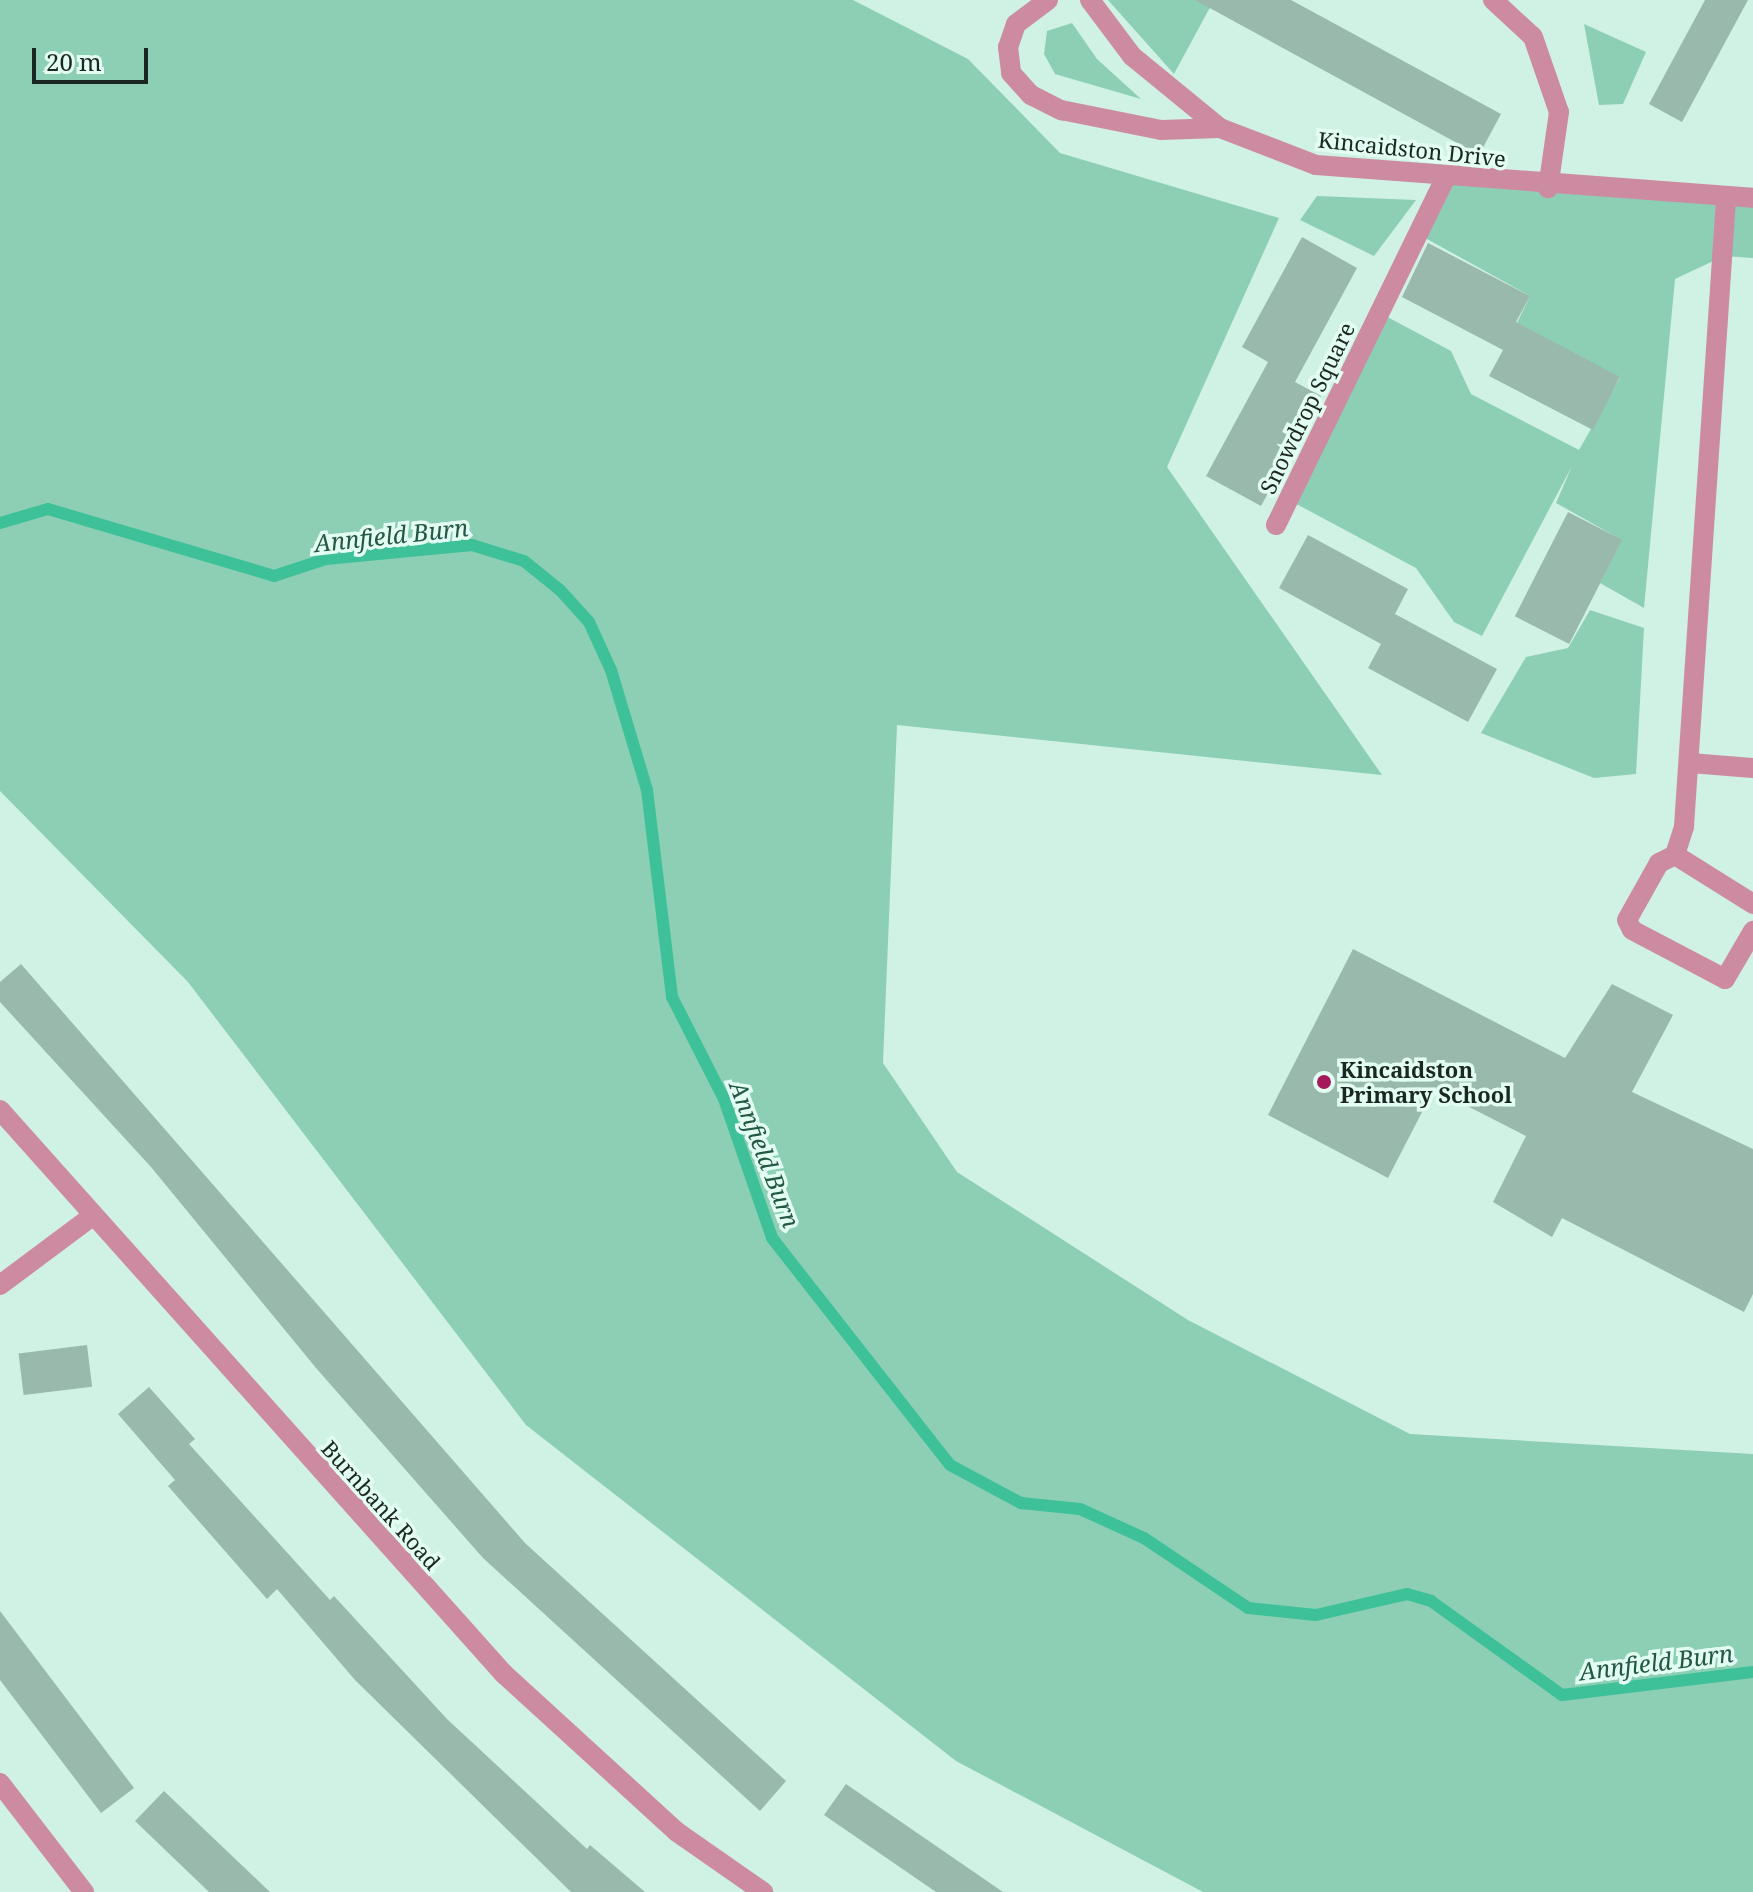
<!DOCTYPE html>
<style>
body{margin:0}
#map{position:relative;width:1753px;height:1892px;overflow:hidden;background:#d0f2e4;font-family:"Noto Serif",serif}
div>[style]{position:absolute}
.green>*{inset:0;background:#8ccfb5}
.stream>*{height:12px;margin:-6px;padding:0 6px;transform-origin:6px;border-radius:6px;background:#3ec199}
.building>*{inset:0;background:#99b9ac;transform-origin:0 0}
.service>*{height:20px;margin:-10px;padding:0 10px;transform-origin:10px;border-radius:10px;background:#cd8ba1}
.minor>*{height:20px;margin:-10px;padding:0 10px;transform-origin:10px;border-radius:10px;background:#cd8ba1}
.tertiary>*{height:20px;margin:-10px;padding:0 10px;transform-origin:10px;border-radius:10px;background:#cd8ba1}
.dots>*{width:22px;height:22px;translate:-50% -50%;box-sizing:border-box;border:4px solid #e3fef2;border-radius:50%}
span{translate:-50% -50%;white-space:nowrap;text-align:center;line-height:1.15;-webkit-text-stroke:7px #e3fef2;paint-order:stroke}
.street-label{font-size:22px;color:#1a2722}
.poi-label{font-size:22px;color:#1a2722;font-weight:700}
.left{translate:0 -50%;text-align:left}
.water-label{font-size:24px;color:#235746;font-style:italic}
.scale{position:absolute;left:32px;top:48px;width:116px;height:36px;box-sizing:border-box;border:4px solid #1a2722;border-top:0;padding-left:10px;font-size:24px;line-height:28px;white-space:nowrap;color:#1a2722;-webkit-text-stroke:6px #e3fef2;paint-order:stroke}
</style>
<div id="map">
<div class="green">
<div style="clip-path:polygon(0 0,853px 0,968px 59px,1060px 153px,1279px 218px,1167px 467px,1382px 775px,897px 725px,883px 1063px,957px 1172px,1188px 1320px,1410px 1434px,1753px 1454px,1753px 1892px,1203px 1892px,956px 1761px,526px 1425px,188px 982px,0 791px)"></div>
<div style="clip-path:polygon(1108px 0,1214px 0,1174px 74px)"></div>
<div style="clip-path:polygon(1072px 23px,1097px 59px,1141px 99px,1055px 74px,1044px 54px,1047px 31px)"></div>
<div style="clip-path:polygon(1584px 24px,1646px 52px,1623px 104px,1599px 105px)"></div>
<div style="clip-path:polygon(1445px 178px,1753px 198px,1753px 258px,1724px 256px,1675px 279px,1644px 608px,1600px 583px,1622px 540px,1556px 503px,1572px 466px,1482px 636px,1454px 622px,1416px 568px,1289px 500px,1380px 313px,1451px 351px,1471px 394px,1579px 450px,1620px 378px,1517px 323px,1530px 296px,1418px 234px)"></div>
<div style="clip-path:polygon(1317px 196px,1416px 200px,1374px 256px,1300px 220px)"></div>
<div style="clip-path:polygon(1590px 610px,1644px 628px,1636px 774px,1594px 778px,1481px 733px,1526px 657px,1568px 648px)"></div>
</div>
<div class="stream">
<div style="left:0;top:523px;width:50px;rotate:-16.3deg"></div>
<div style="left:48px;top:509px;width:236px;rotate:16.5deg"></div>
<div style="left:274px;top:576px;width:55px;rotate:-18.1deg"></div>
<div style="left:326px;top:559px;width:147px;rotate:-5.5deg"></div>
<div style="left:472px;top:545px;width:54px;rotate:17.1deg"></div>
<div style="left:524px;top:561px;width:46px;rotate:38.9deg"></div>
<div style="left:560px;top:590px;width:43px;rotate:47.8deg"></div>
<div style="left:589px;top:622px;width:53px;rotate:65.4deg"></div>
<div style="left:611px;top:670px;width:125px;rotate:73.3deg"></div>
<div style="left:647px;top:790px;width:209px;rotate:83.1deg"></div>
<div style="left:672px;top:997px;width:114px;rotate:63deg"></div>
<div style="left:724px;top:1099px;width:147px;rotate:70.9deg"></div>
<div style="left:772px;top:1238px;width:288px;rotate:51.9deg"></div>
<div style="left:950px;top:1465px;width:81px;rotate:28.2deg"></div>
<div style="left:1021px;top:1503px;width:59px;rotate:5.8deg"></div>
<div style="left:1080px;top:1509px;width:70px;rotate:24.4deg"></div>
<div style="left:1144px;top:1538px;width:125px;rotate:33.9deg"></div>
<div style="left:1248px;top:1608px;width:68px;rotate:5.9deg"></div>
<div style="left:1316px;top:1615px;width:93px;rotate:-13deg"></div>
<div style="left:1407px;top:1594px;width:25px;rotate:16deg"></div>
<div style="left:1431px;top:1601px;width:161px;rotate:35.7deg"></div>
<div style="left:1562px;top:1695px;width:192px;rotate:-6.9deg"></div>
</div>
<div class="building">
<div style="clip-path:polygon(1195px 0,1291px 0,1501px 114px,1479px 155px)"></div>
<div style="clip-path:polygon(1705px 0,1748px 0,1682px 122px,1649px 104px)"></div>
<div style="clip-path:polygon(1302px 237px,1357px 268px,1295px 382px,1321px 396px,1261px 506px,1206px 476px,1268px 362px,1242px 347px)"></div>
<div style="clip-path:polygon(1428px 243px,1530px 296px,1516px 322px,1620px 377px,1593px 430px,1489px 376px,1503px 350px,1402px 297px)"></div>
<div style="left:1568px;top:512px;width:61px;height:117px;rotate:27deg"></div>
<div style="clip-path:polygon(1308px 535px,1408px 589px,1395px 614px,1497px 669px,1468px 722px,1368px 668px,1381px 644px,1279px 588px)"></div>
<div style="clip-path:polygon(1353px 949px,1565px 1058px,1612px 984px,1673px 1015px,1632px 1092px,1753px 1149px,1753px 1294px,1744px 1312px,1562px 1218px,1552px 1237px,1493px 1202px,1526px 1136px,1434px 1089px,1388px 1178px,1268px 1115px)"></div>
<div style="clip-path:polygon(21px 964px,525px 1543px,786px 1781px,760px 1811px,483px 1558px,316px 1368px,151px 1167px,0 1002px,0 982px)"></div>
<div style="left:87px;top:1345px;width:42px;height:69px;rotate:83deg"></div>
<div style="clip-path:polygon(149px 1387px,195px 1439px,189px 1444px,330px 1600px,334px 1596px,447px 1719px,587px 1849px,590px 1845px,645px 1892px,571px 1892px,355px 1680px,277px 1589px,267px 1599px,168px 1486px,175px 1480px,118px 1414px)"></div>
<div style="clip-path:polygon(0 1611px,134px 1788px,101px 1813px,0 1680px)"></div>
<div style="clip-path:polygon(846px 1784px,1003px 1892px,936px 1892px,824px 1815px)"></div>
<div style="clip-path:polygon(164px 1791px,270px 1892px,209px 1892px,135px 1821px)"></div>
</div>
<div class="service">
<div style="left:1048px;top:0;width:40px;rotate:143deg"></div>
<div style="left:1016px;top:24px;width:24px;rotate:109deg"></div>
<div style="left:1008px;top:47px;width:26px;rotate:83deg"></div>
<div style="left:1011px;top:73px;width:30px;rotate:48deg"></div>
<div style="left:1031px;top:95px;width:34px;rotate:27deg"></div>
<div style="left:1061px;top:110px;width:102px;rotate:11.3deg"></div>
<div style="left:1161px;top:130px;width:59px;rotate:-1.9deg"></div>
<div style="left:1726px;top:199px;width:629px;rotate:93.83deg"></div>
<div style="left:1684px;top:827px;width:29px;rotate:108deg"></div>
<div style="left:1675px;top:855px;width:18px;rotate:153deg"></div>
<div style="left:1659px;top:863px;width:65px;rotate:119.3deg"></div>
<div style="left:1627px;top:920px;width:11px;rotate:63deg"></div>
<div style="left:1632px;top:930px;width:105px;rotate:27.8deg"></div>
<div style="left:1725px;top:979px;width:56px;rotate:-59.7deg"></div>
<div style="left:1276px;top:525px;width:386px;rotate:-64deg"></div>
<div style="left:1690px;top:763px;width:63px;rotate:4.5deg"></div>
<div style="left:1675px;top:855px;width:92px;rotate:32.1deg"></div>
</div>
<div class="minor">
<div style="left:1493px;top:0;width:54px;rotate:42.8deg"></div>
<div style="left:1533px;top:37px;width:79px;rotate:70.9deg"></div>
<div style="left:1559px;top:112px;width:77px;rotate:98.2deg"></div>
<div style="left:0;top:1285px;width:112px;rotate:-36.7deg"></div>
<div style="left:0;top:1783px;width:138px;rotate:52.4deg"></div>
</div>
<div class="tertiary">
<div style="left:1090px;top:0;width:70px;rotate:53.1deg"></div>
<div style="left:1132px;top:56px;width:114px;rotate:39.3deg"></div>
<div style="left:1220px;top:128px;width:103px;rotate:21.1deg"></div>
<div style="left:1316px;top:165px;width:438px;rotate:4.3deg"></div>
<div style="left:0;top:1110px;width:756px;rotate:48.22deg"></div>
<div style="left:504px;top:1674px;width:234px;rotate:42.4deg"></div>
<div style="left:677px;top:1832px;width:105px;rotate:34.9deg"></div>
</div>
<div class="dots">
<div style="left:1324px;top:1082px;background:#a5195d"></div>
</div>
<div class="street-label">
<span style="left:1412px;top:149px;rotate:6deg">Kincaidston Drive</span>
<span style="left:1307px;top:408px;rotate:-64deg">Snowdrop Square</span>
<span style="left:381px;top:1505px;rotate:48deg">Burnbank Road</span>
</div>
<div class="poi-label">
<span class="left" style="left:1340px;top:1082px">Kincaidston<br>Primary School</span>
</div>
<div class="water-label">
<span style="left:391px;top:535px;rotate:-6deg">Annfield Burn</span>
<span style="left:765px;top:1154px;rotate:69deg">Annfield Burn</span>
<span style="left:1656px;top:1662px;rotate:-7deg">Annfield Burn</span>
</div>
<div class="scale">20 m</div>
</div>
